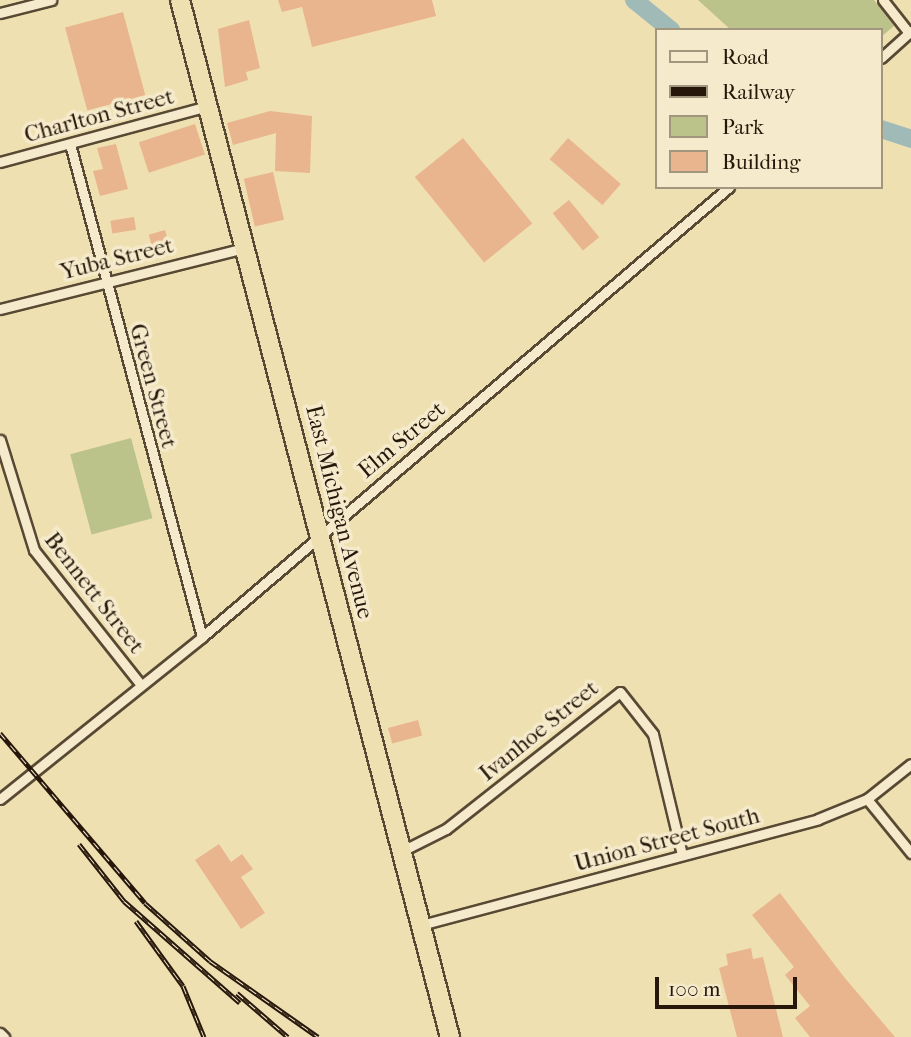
<!DOCTYPE html>
<style>
body{margin:0}
#map{position:relative;width:911px;height:1037px;overflow:hidden;background:#efe0b1;font-family:"IM FELL French Canon",serif}
div>[style]{position:absolute}
.green>*{inset:0;background:#bbc28a;transform-origin:0 0}
.river>*{height:18px;margin:-9px;padding:0 9px;transform-origin:9px;border-radius:9px;background:#a0bab8}
.building>*{inset:0;background:#e9b58e;transform-origin:0 0}
.roads{filter:drop-shadow(2px 0 #584934) drop-shadow(-2px 0 #584934) drop-shadow(0 2px #584934) drop-shadow(0 -2px #584934)}
.street>*{height:9px;margin:-4.5px;padding:0 4.5px;transform-origin:4.5px;border-radius:4.5px;background:#f5ebcc}
.highway>*{height:18px;margin:-9px;padding:0 9px;transform-origin:9px;border-radius:9px;background:#efe0b1}
.rail>*{height:5px;margin-top:-2.5px;transform-origin:0;background:repeating-linear-gradient(90deg,#f5ebcc 0 8px,#26170a 0 16px);box-sizing:border-box;border-block:2px solid #26170a}
span{translate:-50% -50%;white-space:nowrap;text-align:center;line-height:1.15;-webkit-text-stroke:7px #f5ebcc;paint-order:stroke}
.street-label{font-size:23px;color:#26170a}
.legend{position:absolute;left:655px;top:28px;width:228px;height:161px;box-sizing:border-box;background:#f5ebcc;border:2px solid #a2967e;margin:0;padding:9px 12px;list-style:none;font-size:21px;color:#26170a}
.legend li{display:flex;align-items:center;gap:14px;height:35px}
.legend b{width:35px;border:2px solid #a2967e}
.scale{position:absolute;left:655px;top:977px;width:142px;height:32px;box-sizing:border-box;border:4px solid #26170a;border-top:0;padding-left:9px;font-size:21px;line-height:24px;white-space:nowrap;color:#26170a;-webkit-text-stroke:5px #f5ebcc;paint-order:stroke}
</style>
<div id="map">
<div class="green">
<div style="clip-path:polygon(698px 0,874px 0,894px 26px,881px 37px,881px 30px,731px 30px)"></div>
<div style="left:131px;top:438px;width:83px;height:63px;rotate:75deg"></div>
</div>
<div class="river">
<div style="left:634px;top:0;width:48px;rotate:39deg"></div>
<div style="left:881px;top:129px;width:32px;rotate:18deg"></div>
</div>
<div class="building">
<div style="clip-path:polygon(278px 0,432px 0,436px 16px,312px 47px,302px 7px,282px 12px)"></div>
<div style="left:123px;top:12px;width:86px;height:60px;rotate:75deg"></div>
<div style="clip-path:polygon(249px 20px,260px 68px,246px 72px,248px 80px,225px 87px,218px 29px)"></div>
<div style="clip-path:polygon(270px 111px,312px 116px,310px 173px,275px 171px,276px 133px,233px 145px,227px 123px)"></div>
<div style="left:195px;top:124px;width:32px;height:59px;rotate:72deg"></div>
<div style="left:463px;top:138px;width:110px;height:62px;rotate:51deg"></div>
<div style="left:568px;top:138px;width:70px;height:28px;rotate:41deg"></div>
<div style="clip-path:polygon(116px 144px,128px 189px,100px 196px,93px 171px,103px 169px,97px 148px)"></div>
<div style="left:273px;top:172px;width:49px;height:30px;rotate:77deg"></div>
<div style="left:569px;top:200px;width:48px;height:21px;rotate:51deg"></div>
<div style="left:134px;top:217px;width:13px;height:24px;rotate:81deg"></div>
<div style="left:165px;top:230px;width:22px;height:17px;rotate:74deg"></div>
<div style="left:418px;top:720px;width:16px;height:31px;rotate:75deg"></div>
<div style="clip-path:polygon(219px 844px,231px 862px,242px 854px,253px 869px,241px 877px,265px 913px,241px 929px,195px 860px)"></div>
<div style="clip-path:polygon(780px 893px,844px 977px,895px 1037px,810px 1037px,795px 1018px,810px 1006px,785px 975px,794px 967px,752px 915px)"></div>
<div style="clip-path:polygon(751px 948px,753px 959px,763px 957px,783px 1037px,737px 1037px,719px 968px,728px 965px,726px 954px)"></div>
</div>
<div class="roads">
<div class="street">
<div style="left:883px;top:0;width:42px;rotate:51.8deg"></div>
<div style="left:0;top:13px;width:53px;rotate:-14.3deg"></div>
<div style="left:881px;top:58px;width:40px;rotate:-42deg"></div>
<div style="left:70px;top:144px;width:510px;rotate:75.01deg"></div>
<div style="left:0;top:162px;width:215px;rotate:-15.1deg"></div>
<div style="left:0;top:309px;width:252px;rotate:-14deg"></div>
<div style="left:0;top:440px;width:115px;rotate:72.8deg"></div>
<div style="left:34px;top:550px;width:172px;rotate:51.6deg"></div>
<div style="left:0;top:799px;width:259px;rotate:-38.7deg"></div>
<div style="left:202px;top:637px;width:693px;rotate:-40.49deg"></div>
<div style="left:867px;top:799px;width:70px;rotate:50.8deg"></div>
<div style="left:402px;top:851px;width:49px;rotate:-26.6deg"></div>
<div style="left:446px;top:829px;width:221px;rotate:-38.2deg"></div>
<div style="left:620px;top:692px;width:53px;rotate:51.8deg"></div>
<div style="left:653px;top:734px;width:124px;rotate:76.5deg"></div>
<div style="left:421px;top:925px;width:411px;rotate:-14.9deg"></div>
<div style="left:818px;top:819px;width:53px;rotate:-22.2deg"></div>
<div style="left:867px;top:799px;width:56px;rotate:-38.5deg"></div>
<div style="left:0;top:1033px;width:6px;rotate:45deg"></div>
</div>
<div class="highway">
<div style="left:180px;top:0;width:1072px;rotate:75.41deg"></div>
</div>
</div>
<div class="rail">
<div style="left:0;top:733px;width:223px;rotate:49.5deg"></div>
<div style="left:145px;top:903px;width:87px;rotate:41.7deg"></div>
<div style="left:210px;top:961px;width:132px;rotate:35.1deg"></div>
<div style="left:79px;top:844px;width:73px;rotate:51.7deg"></div>
<div style="left:124px;top:901px;width:154px;rotate:41.3deg"></div>
<div style="left:136px;top:921px;width:80px;rotate:54.1deg"></div>
<div style="left:183px;top:986px;width:55px;rotate:67.6deg"></div>
<div style="left:237px;top:993px;width:67px;rotate:40.8deg"></div>
</div>
<div class="street-label">
<span style="left:99px;top:116px;rotate:-15deg">Charlton Street</span>
<span style="left:117px;top:259px;rotate:-14deg">Yuba Street</span>
<span style="left:153px;top:386px;rotate:75deg">Green Street</span>
<span style="left:402px;top:440px;rotate:-40deg">Elm Street</span>
<span style="left:339px;top:512px;rotate:76deg">East Michigan Avenue</span>
<span style="left:94px;top:593px;rotate:52deg">Bennett Street</span>
<span style="left:539px;top:731px;rotate:-39deg">Ivanhoe Street</span>
<span style="left:667px;top:840px;rotate:-15deg">Union Street South</span>
</div>
<ul class="legend">
<li><b style="height:9px;background:#f5ebcc"></b>Road</li>
<li><b style="height:9px;background:#26170a"></b>Railway</li>
<li><b style="height:19px;background:#bbc28a"></b>Park</li>
<li><b style="height:19px;background:#e9b58e"></b>Building</li>
</ul>
<div class="scale">100 m</div>
</div>
